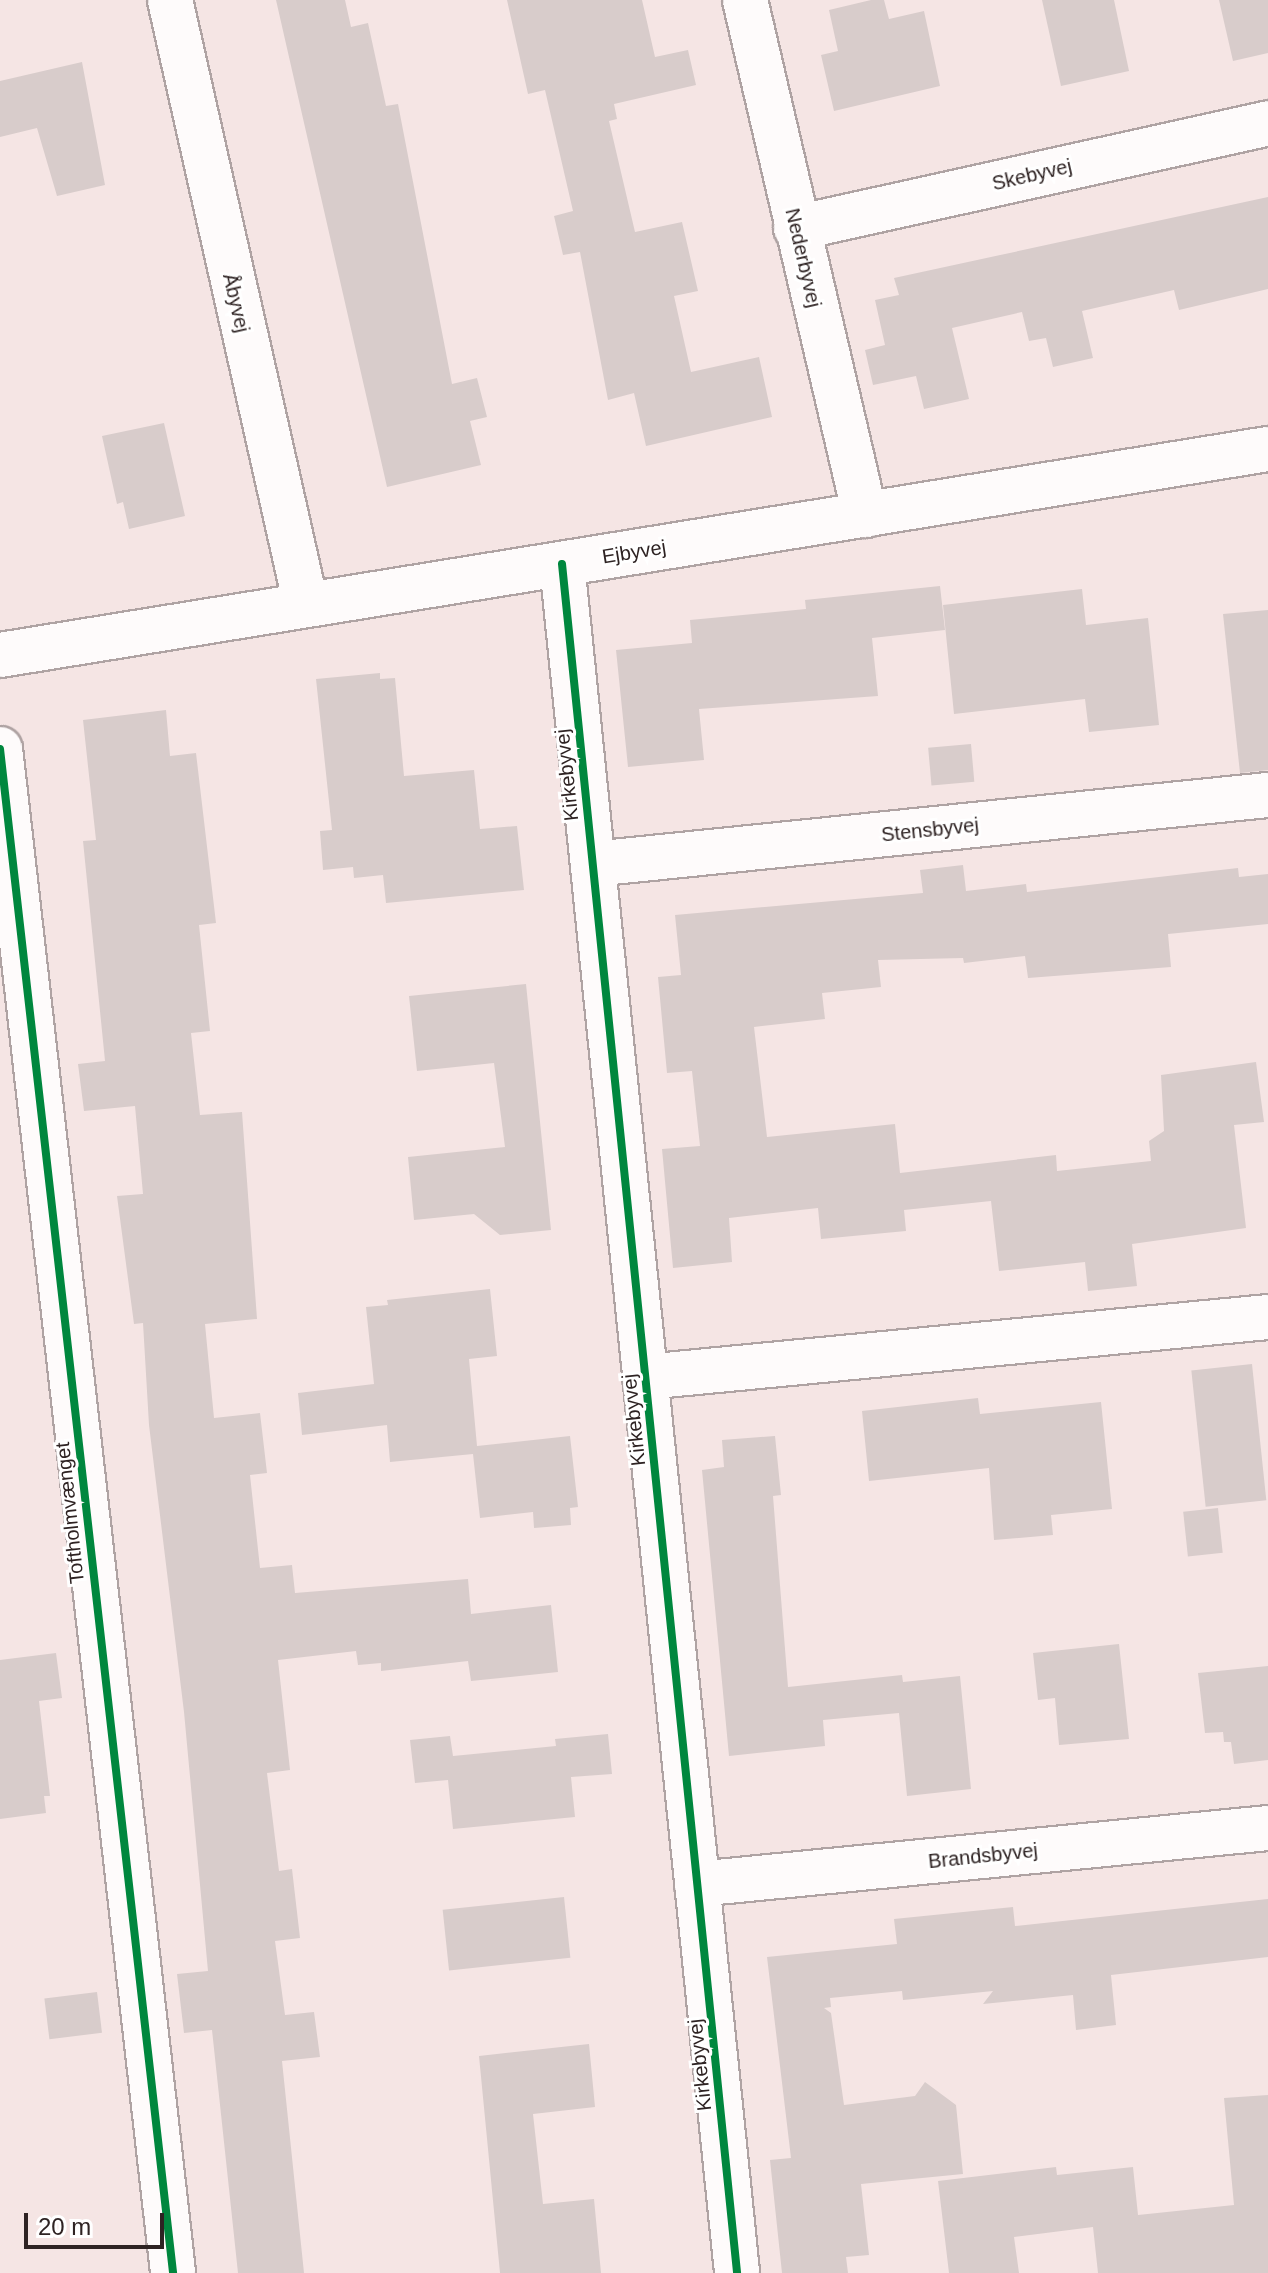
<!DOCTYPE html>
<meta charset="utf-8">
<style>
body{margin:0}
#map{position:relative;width:1268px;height:2273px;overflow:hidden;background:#f5e5e4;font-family:Helvetica,sans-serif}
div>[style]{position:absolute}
.building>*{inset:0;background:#d8cccb;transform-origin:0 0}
.roads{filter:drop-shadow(2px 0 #afa3a3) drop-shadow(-2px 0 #afa3a3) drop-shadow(0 2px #afa3a3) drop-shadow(0 -2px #afa3a3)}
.minor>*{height:44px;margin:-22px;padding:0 22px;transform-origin:22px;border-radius:22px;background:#fefbfb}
.cycleway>*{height:8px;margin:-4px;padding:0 4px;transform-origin:4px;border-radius:4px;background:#00873e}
span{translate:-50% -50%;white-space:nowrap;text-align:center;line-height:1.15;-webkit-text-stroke:6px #fff;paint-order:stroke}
.street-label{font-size:20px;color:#2e2323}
.scale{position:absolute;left:24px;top:2213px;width:140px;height:36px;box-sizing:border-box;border:4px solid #2e2323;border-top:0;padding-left:10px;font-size:24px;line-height:28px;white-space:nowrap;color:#2e2323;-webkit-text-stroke:6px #fff;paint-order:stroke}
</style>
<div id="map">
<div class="building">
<div style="clip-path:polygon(276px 0,345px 0,351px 27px,368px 23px,386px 106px,398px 104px,452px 384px,477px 378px,487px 417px,470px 421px,481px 465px,387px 487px)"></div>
<div style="clip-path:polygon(507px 0,642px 0,655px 57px,688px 50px,696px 85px,614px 104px,617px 119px,609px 121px,635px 232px,682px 222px,698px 291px,674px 296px,691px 372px,759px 357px,772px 417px,646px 446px,634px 393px,608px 400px,580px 252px,563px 255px,554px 216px,573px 211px,545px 90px,528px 94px)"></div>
<div style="clip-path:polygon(871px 0,884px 0,889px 19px,924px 11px,940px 86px,834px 111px,821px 55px,838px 51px,829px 10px)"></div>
<div style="clip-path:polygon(1042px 0,1114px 0,1129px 71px,1061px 86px)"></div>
<div style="clip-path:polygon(1219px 0,1268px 0,1268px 53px,1233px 61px)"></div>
<div style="clip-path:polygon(82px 62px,105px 185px,57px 196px,37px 128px,0 137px,0 81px)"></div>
<div style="clip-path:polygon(1268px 197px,1268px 289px,1179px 310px,1174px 290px,1082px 311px,1093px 358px,1053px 367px,1046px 338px,1029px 341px,1022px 312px,952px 328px,969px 399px,924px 409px,916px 376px,873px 385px,865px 350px,885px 345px,875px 300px,899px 295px,894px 278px)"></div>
<div style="clip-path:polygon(164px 423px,185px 516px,129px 529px,123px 502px,117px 504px,102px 436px)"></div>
<div style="clip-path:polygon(940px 586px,945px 630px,872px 638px,878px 696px,699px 709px,704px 760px,628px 767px,616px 650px,692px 643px,690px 620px,806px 609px,805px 600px)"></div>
<div style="clip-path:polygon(1082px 589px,1086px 625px,1148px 618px,1159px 725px,1089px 732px,1085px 699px,954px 714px,943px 605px)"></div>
<div style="clip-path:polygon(1268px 610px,1268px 770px,1240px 773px,1223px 614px)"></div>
<div style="clip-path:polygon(380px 673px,380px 679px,395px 678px,404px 776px,474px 770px,480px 829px,517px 826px,524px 890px,386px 903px,383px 875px,354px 878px,353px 867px,323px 870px,320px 831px,332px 830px,316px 679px)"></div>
<div style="clip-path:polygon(166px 710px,170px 756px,196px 753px,216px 923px,199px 925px,210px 1031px,191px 1033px,200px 1115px,242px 1112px,257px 1319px,205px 1324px,214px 1418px,260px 1413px,267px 1473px,250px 1475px,260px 1568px,292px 1565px,295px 1593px,468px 1579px,471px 1614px,551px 1605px,558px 1672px,471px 1681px,468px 1661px,381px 1671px,381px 1663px,358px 1665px,356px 1651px,278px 1660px,290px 1770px,267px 1773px,279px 1871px,292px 1869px,300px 1938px,275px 1941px,285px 2015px,314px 2012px,320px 2057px,282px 2061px,304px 2273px,238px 2273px,212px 2030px,184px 2033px,177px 1974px,208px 1971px,184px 1712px,149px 1425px,143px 1323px,134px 1324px,117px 1196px,143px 1194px,135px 1106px,84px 1111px,78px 1064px,105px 1061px,83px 841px,96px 840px,83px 720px)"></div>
<div style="left:971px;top:744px;width:38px;height:43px;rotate:85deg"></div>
<div style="clip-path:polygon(963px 865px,966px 891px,1026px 884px,1027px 892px,1238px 868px,1239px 877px,1268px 874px,1268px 924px,1168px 934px,1171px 967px,1028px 978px,1025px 956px,964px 963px,963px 958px,878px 960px,881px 987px,822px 993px,825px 1019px,754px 1027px,767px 1137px,895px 1124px,900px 1173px,1056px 1155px,1057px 1171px,1151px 1161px,1149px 1141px,1164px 1131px,1161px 1075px,1256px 1062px,1264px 1122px,1234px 1125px,1246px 1228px,1132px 1244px,1137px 1286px,1088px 1291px,1085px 1262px,999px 1271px,991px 1201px,904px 1210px,906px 1231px,821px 1239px,818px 1208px,729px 1218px,732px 1262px,673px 1268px,662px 1149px,700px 1146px,692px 1071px,667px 1073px,658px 977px,681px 975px,675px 915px,923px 893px,920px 870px)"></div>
<div style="clip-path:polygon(526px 984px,551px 1230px,500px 1235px,474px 1214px,414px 1220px,408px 1157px,505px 1147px,494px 1063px,417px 1071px,409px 996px)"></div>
<div style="clip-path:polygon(490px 1289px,497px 1356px,469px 1359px,477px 1446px,570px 1436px,578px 1507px,570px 1508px,571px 1525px,534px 1528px,533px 1512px,480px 1518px,473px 1454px,390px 1462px,387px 1425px,302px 1435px,298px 1393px,374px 1384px,366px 1307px,388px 1305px,387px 1300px)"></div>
<div style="left:1252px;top:1364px;width:137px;height:61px;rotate:84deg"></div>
<div style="clip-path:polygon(978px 1398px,980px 1414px,1101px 1402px,1112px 1509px,1051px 1515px,1053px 1535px,994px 1540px,989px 1468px,869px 1481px,862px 1411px)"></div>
<div style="clip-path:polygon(775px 1436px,781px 1495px,773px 1496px,788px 1687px,902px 1675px,903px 1682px,960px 1676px,971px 1789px,907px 1796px,899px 1713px,823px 1720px,825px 1746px,729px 1756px,702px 1470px,724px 1467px,722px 1440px)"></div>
<div style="left:1218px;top:1508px;width:45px;height:35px;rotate:84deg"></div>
<div style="clip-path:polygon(1119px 1644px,1129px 1739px,1059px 1745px,1055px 1698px,1038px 1700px,1033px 1653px)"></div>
<div style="clip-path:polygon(56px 1653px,62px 1698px,39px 1701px,50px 1796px,44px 1796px,46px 1813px,0 1819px,0 1660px)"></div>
<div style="clip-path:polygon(1268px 1666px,1268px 1760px,1234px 1764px,1231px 1742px,1224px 1742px,1223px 1732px,1205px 1733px,1198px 1673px)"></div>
<div style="clip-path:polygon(608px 1734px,612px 1774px,571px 1777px,575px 1817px,453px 1829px,448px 1780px,415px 1783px,410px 1740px,450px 1736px,453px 1756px,556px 1746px,555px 1739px)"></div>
<div style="left:564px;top:1897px;width:61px;height:122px;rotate:84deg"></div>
<div style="clip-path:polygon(1268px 1899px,1268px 1957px,1111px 1975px,1116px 2025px,1076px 2030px,1073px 1995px,983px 2004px,993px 1991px,903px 2000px,902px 1991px,830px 1998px,831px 2007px,824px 2008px,831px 2013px,844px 2105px,915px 2096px,925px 2082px,956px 2105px,963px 2174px,861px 2184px,869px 2255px,846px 2257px,848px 2273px,782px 2273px,770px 2160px,791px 2158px,767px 1957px,897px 1944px,894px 1919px,1013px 1907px,1015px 1926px)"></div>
<div style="left:97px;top:1992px;width:41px;height:53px;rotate:83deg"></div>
<div style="clip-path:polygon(589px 2044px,595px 2107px,533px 2114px,543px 2204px,594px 2199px,601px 2273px,500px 2273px,479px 2056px)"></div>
<div style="clip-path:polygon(1268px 2095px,1268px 2273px,1240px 2273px,1239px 2258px,1240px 2273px,1098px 2273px,1093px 2227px,1014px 2237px,1019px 2273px,949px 2273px,938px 2181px,1056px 2167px,1057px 2175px,1133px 2167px,1138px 2215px,1234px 2205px,1224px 2098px)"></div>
</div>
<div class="roads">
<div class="minor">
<div style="left:170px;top:0;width:620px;rotate:77.33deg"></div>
<div style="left:745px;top:0;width:529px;rotate:76.88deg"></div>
<div style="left:796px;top:228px;width:484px;rotate:-12.5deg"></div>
<div style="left:562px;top:564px;width:1718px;rotate:84.15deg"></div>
<div style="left:0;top:655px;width:1285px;rotate:-9.23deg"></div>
<div style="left:0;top:749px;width:1534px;rotate:83.52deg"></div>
<div style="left:593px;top:864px;width:679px;rotate:-5.84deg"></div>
<div style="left:645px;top:1377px;width:626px;rotate:-5.5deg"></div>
<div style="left:697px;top:1884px;width:574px;rotate:-5.6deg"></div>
</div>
</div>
<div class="cycleway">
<div style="left:562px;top:564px;width:1718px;rotate:84.15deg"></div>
<div style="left:0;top:749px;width:1534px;rotate:83.52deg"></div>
</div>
<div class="street-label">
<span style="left:1032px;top:175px;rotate:-13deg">Skebyvej</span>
<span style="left:803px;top:258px;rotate:77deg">Nederbyvej</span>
<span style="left:236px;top:303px;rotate:77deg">Åbyvej</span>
<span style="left:634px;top:552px;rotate:-9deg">Ejbyvej</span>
<span style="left:567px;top:775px;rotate:-96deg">Kirkebyvej</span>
<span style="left:930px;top:830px;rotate:-6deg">Stensbyvej</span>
<span style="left:634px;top:1420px;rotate:-96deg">Kirkebyvej</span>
<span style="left:70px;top:1513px;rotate:-96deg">Toftholmvænget</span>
<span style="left:983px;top:1856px;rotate:-6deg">Brandsbyvej</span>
<span style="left:700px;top:2065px;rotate:-96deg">Kirkebyvej</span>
</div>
<div class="scale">20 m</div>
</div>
